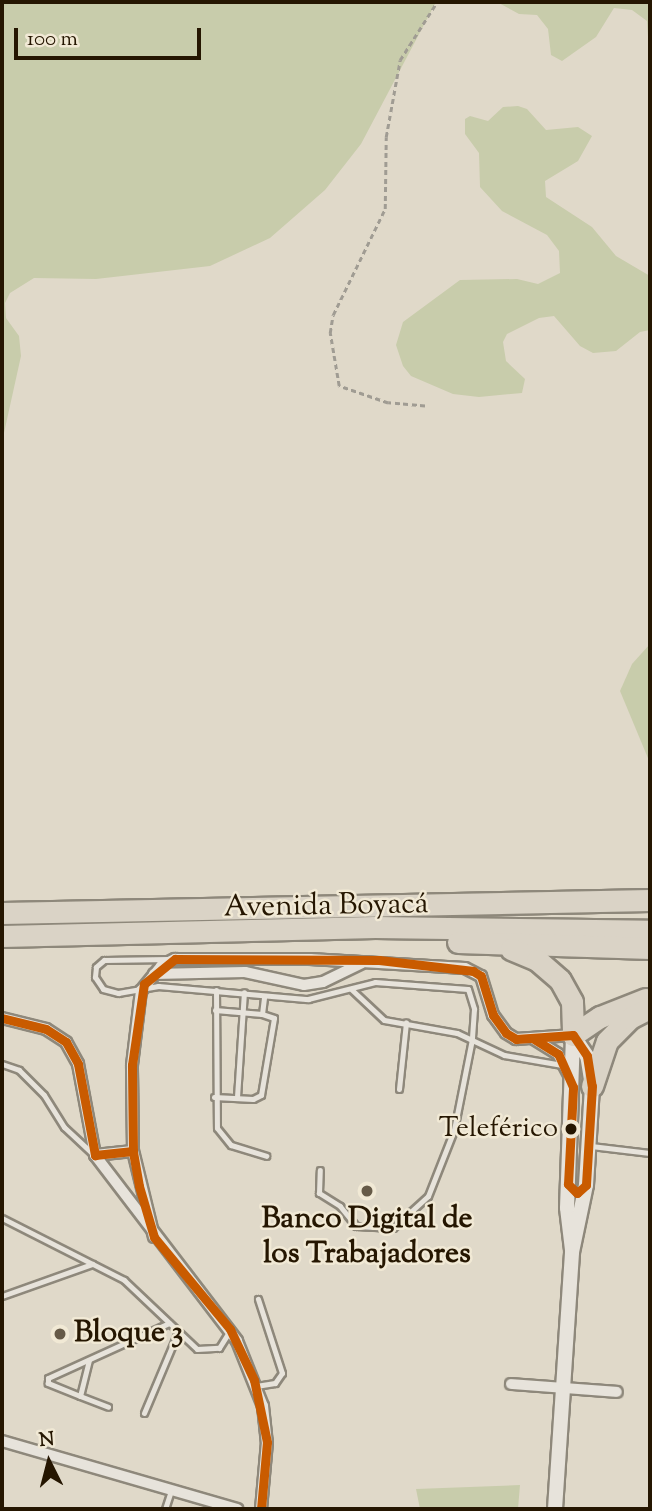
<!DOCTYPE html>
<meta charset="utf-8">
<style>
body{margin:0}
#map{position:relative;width:652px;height:1511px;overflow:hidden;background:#e0d9c9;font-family:"Sorts Mill Goudy",serif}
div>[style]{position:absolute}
.green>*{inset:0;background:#c8ccab}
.path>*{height:2.5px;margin-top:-1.25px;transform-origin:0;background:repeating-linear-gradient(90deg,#a09c93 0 5px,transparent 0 8.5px)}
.roads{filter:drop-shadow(2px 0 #8e887b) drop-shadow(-2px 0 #8e887b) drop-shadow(0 2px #8e887b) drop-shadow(0 -2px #8e887b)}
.service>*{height:5px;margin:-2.5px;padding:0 2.5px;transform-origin:2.5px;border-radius:2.5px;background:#e7e3db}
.minor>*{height:10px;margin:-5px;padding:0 5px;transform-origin:5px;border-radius:5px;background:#e7e3db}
.tertiary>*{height:14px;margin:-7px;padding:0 7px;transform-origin:7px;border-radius:7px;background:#e7e3db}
.motorway>*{height:21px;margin:-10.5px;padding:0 10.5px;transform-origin:10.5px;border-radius:10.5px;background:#dad3c6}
.bus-1>*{height:9px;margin:-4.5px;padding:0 4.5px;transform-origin:4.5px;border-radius:4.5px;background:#c95b00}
.dots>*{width:19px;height:19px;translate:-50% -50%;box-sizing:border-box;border:4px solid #f1e9d5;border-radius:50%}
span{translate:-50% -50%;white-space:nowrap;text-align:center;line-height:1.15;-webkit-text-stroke:5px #f1e9d5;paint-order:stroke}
.bus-label{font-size:28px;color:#251601}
.right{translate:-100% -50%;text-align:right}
.street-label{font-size:30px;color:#251601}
.poi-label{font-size:30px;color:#251601;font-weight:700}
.left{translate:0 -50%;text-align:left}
.frame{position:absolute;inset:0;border:4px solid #251601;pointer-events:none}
.north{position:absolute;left:14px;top:1427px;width:70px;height:70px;-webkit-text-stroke:5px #f1e9d5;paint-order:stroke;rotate:354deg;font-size:19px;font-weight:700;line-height:28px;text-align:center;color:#251601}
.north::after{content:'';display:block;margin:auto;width:24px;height:32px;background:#251601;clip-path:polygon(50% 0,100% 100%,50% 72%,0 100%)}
.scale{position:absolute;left:14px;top:28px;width:187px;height:32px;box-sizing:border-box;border:4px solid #251601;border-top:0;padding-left:9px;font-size:21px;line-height:24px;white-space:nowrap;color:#251601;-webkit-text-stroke:5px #f1e9d5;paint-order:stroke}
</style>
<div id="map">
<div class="green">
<div style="clip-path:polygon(2px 2px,436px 2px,361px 144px,325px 190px,270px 238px,210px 266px,96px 279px,34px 278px,10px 293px,5px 303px,6px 318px,19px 336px,21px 356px,2px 442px)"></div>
<div style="clip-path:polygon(497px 2px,650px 2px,650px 68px,647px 21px,632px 10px,614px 8px,596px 37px,562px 61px,551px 55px,548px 29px,537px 15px,519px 14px)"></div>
<div style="clip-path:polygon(518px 106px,527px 109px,546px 130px,578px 127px,592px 136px,578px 161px,545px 181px,546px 197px,592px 227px,616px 256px,650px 276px,650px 330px,640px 332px,616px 351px,593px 353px,580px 346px,554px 316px,539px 318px,507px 334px,503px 342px,506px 361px,525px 379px,522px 393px,479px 397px,453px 394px,411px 376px,403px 366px,396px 345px,403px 322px,460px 280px,517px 279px,538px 284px,560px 273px,559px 251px,547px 235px,502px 211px,480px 187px,479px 153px,465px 134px,465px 119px,470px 116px,488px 121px,503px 107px)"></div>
<div style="clip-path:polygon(650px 644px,650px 763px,620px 691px,632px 664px)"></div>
<div style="clip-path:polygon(520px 1485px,518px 1509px,420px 1509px,416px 1489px)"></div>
</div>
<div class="path">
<div style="left:425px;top:406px;width:37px;rotate:-175deg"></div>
<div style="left:388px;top:403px;width:52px;rotate:-160.9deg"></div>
<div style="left:339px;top:386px;width:54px;rotate:-99.6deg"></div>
<div style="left:330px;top:333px;width:18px;rotate:-81deg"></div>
<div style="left:333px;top:315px;width:118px;rotate:-63.9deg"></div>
<div style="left:385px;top:209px;width:72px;rotate:-89.2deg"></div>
<div style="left:386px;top:137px;width:78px;rotate:-79.7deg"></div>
<div style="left:400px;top:60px;width:69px;rotate:-57.5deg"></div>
</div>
<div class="roads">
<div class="service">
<div style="left:169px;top:959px;width:65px;rotate:179.1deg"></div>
<div style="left:104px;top:960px;width:11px;rotate:139deg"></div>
<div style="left:96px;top:967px;width:10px;rotate:96deg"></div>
<div style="left:95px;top:977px;width:14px;rotate:56deg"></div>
<div style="left:103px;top:989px;width:16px;rotate:15deg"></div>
<div style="left:118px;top:993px;width:41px;rotate:-9.9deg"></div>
<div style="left:158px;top:986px;width:151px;rotate:5deg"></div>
<div style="left:308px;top:999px;width:69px;rotate:-14.2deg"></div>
<div style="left:375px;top:982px;width:93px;rotate:4.3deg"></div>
<div style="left:468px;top:989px;width:21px;rotate:73deg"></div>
<div style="left:474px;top:1009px;width:30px;rotate:94deg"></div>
<div style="left:472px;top:1039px;width:93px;rotate:101.2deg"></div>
<div style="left:454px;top:1130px;width:71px;rotate:111.5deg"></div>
<div style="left:428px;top:1196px;width:47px;rotate:137.6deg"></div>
<div style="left:393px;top:1228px;width:37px;rotate:-177deg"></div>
<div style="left:356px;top:1226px;width:26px;rotate:-129deg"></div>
<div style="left:340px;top:1206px;width:25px;rotate:-148deg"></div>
<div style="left:319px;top:1193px;width:23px;rotate:-88deg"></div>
<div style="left:351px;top:989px;width:45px;rotate:43.2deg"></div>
<div style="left:384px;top:1020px;width:74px;rotate:10.1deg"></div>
<div style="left:457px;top:1033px;width:52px;rotate:25.1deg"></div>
<div style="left:504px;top:1055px;width:59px;rotate:9.8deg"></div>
<div style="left:216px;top:990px;width:138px;rotate:89.6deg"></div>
<div style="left:217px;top:1128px;width:22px;rotate:51deg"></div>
<div style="left:231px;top:1145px;width:37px;rotate:17deg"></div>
<div style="left:215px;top:1010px;width:47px;rotate:4.9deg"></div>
<div style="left:2px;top:1064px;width:18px;rotate:19deg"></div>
<div style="left:19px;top:1070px;width:35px;rotate:45deg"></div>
<div style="left:44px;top:1095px;width:38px;rotate:58deg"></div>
<div style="left:64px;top:1127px;width:38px;rotate:43deg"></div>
<div style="left:399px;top:1089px;width:67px;rotate:-84deg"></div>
<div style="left:214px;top:1097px;width:39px;rotate:3deg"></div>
<div style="left:253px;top:1099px;width:9px;rotate:-27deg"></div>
<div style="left:261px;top:1095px;width:78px;rotate:-80.4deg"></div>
<div style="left:274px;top:1018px;width:13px;rotate:-162deg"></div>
<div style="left:262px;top:1014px;width:17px;rotate:-83deg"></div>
<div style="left:237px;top:1097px;width:105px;rotate:-86.2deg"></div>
<div style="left:591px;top:1146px;width:59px;rotate:6.8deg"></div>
<div style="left:2px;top:1218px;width:137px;rotate:26.9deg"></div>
<div style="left:124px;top:1280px;width:100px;rotate:43.4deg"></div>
<div style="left:197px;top:1349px;width:22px;rotate:-3deg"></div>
<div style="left:219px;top:1348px;width:19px;rotate:-58deg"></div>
<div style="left:2px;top:1296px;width:96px;rotate:-19.6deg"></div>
<div style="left:89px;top:1360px;width:37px;rotate:104deg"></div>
<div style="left:80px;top:1396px;width:35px;rotate:-158deg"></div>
<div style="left:48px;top:1383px;width:5px;rotate:-90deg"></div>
<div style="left:48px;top:1378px;width:133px;rotate:-24.4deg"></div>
<div style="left:256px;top:1386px;width:19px;rotate:-9deg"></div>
<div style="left:275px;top:1383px;width:12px;rotate:-55deg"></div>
<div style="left:282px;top:1373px;width:78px;rotate:-108deg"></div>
<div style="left:80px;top:1396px;width:30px;rotate:21deg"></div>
<div style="left:144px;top:1413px;width:88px;rotate:-67.2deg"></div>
<div style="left:165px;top:1509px;width:20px;rotate:-72deg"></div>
</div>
<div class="minor">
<div style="left:154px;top:974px;width:91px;rotate:-1.3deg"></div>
<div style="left:245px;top:972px;width:60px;rotate:12.4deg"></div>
<div style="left:304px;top:985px;width:19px;rotate:-9deg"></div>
<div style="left:323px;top:982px;width:43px;rotate:-26deg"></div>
<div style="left:2px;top:1018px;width:45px;rotate:14deg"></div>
<div style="left:46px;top:1029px;width:24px;rotate:33deg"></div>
<div style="left:66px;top:1042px;width:25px;rotate:61deg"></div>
<div style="left:78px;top:1064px;width:93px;rotate:79.4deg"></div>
<div style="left:95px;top:1155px;width:234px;rotate:52.6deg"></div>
<div style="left:237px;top:1341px;width:70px;rotate:68.2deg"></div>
<div style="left:263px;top:1406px;width:36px;rotate:84deg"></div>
<div style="left:267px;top:1442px;width:67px;rotate:95.1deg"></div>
<div style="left:534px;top:1039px;width:28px;rotate:32deg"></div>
<div style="left:558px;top:1054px;width:24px;rotate:62deg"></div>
<div style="left:95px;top:1155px;width:38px;rotate:-6deg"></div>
<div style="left:154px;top:1237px;width:89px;rotate:-103.7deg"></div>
<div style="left:133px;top:1151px;width:86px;rotate:-90.7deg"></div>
<div style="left:132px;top:1065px;width:75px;rotate:-83.1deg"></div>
<div style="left:141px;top:991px;width:32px;rotate:-51deg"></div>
<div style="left:161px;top:966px;width:16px;rotate:-27deg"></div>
<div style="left:175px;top:959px;width:135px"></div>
<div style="left:310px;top:959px;width:155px;rotate:3.3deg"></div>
<div style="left:465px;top:968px;width:18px;rotate:27deg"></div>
<div style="left:481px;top:976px;width:41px;rotate:72.9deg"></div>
<div style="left:493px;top:1015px;width:22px;rotate:54deg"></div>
<div style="left:506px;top:1033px;width:12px;rotate:31deg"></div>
<div style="left:516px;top:1039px;width:57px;rotate:-4deg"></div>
<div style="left:511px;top:1384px;width:106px;rotate:4.3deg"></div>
<div style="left:2px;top:1441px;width:245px;rotate:16.1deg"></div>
</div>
<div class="tertiary">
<div style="left:572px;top:1250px;width:42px;rotate:-96.8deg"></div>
<div style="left:567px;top:1208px;width:173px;rotate:-88deg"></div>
<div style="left:555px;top:1509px;width:258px;rotate:-86.2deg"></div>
<div style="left:572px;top:1252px;width:68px;rotate:-78.2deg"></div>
<div style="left:586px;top:1185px;width:99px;rotate:-86.5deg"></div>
<div style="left:592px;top:1086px;width:30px;rotate:-99deg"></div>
<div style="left:587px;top:1056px;width:25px;rotate:-124deg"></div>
</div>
<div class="motorway">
<div style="left:2px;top:913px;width:648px;rotate:-1.15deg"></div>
<div style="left:2px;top:936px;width:373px;rotate:-1.4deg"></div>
<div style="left:375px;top:927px;width:275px;rotate:0.8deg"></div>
<div style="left:458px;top:942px;width:192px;rotate:1.8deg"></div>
<div style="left:511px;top:949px;width:28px;rotate:23deg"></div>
<div style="left:537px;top:960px;width:30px;rotate:41deg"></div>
<div style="left:560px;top:980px;width:25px;rotate:61deg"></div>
<div style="left:572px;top:1002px;width:33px;rotate:88deg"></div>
<div style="left:573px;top:1035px;width:32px;rotate:-34deg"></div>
<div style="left:600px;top:1017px;width:49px;rotate:-21.4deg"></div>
<div style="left:592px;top:1086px;width:47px;rotate:-71.6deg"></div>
<div style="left:607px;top:1041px;width:33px;rotate:-45deg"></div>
<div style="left:630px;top:1018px;width:22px;rotate:-27deg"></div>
</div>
</div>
<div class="bus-1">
<div style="left:2px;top:1018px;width:45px;rotate:14deg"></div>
<div style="left:46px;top:1029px;width:24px;rotate:33deg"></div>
<div style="left:66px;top:1042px;width:25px;rotate:61deg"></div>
<div style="left:78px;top:1064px;width:93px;rotate:79.4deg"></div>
<div style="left:95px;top:1155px;width:38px;rotate:-6deg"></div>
<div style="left:261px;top:1509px;width:67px;rotate:-84.9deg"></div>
<div style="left:267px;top:1442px;width:63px;rotate:-101.8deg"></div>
<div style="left:254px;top:1380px;width:56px;rotate:-115.2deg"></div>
<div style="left:230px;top:1329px;width:119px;rotate:-129.6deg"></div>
<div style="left:154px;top:1237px;width:53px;rotate:-106.4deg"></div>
<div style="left:139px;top:1186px;width:36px;rotate:-100deg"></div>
<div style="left:133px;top:1151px;width:86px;rotate:-90.7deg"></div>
<div style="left:132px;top:1065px;width:82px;rotate:-81.6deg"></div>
<div style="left:144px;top:984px;width:40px;rotate:-39deg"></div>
<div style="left:175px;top:959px;width:204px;rotate:0.3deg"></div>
<div style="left:379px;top:960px;width:95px;rotate:6.7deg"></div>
<div style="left:473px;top:971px;width:9px;rotate:32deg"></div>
<div style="left:481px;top:976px;width:41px;rotate:72.9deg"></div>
<div style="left:493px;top:1015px;width:22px;rotate:54deg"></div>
<div style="left:506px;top:1033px;width:12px;rotate:31deg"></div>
<div style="left:516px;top:1039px;width:57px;rotate:-4deg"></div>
<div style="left:573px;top:1035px;width:25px;rotate:56deg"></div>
<div style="left:587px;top:1056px;width:30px;rotate:81deg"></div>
<div style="left:592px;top:1086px;width:99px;rotate:93.5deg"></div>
<div style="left:586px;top:1185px;width:12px;rotate:138deg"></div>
<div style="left:577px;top:1193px;width:13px;rotate:-135deg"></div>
<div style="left:568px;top:1184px;width:97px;rotate:-87deg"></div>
<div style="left:573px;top:1087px;width:36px;rotate:-114deg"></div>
<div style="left:558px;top:1054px;width:28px;rotate:-148deg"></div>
</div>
<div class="dots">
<div style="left:571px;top:1129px;background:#251601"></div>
<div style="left:367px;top:1191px;background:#665a47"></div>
<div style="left:60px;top:1334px;background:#665a47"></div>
</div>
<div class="bus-label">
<span class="right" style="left:558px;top:1129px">Teleférico</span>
</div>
<div class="street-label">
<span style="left:326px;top:907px;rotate:-1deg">Avenida Boyacá</span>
</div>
<div class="poi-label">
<span style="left:367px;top:1237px">Banco Digital de<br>los Trabajadores</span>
<span class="left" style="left:74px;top:1334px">Bloque 3</span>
</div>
<div class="frame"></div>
<div class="north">N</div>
<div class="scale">100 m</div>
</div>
